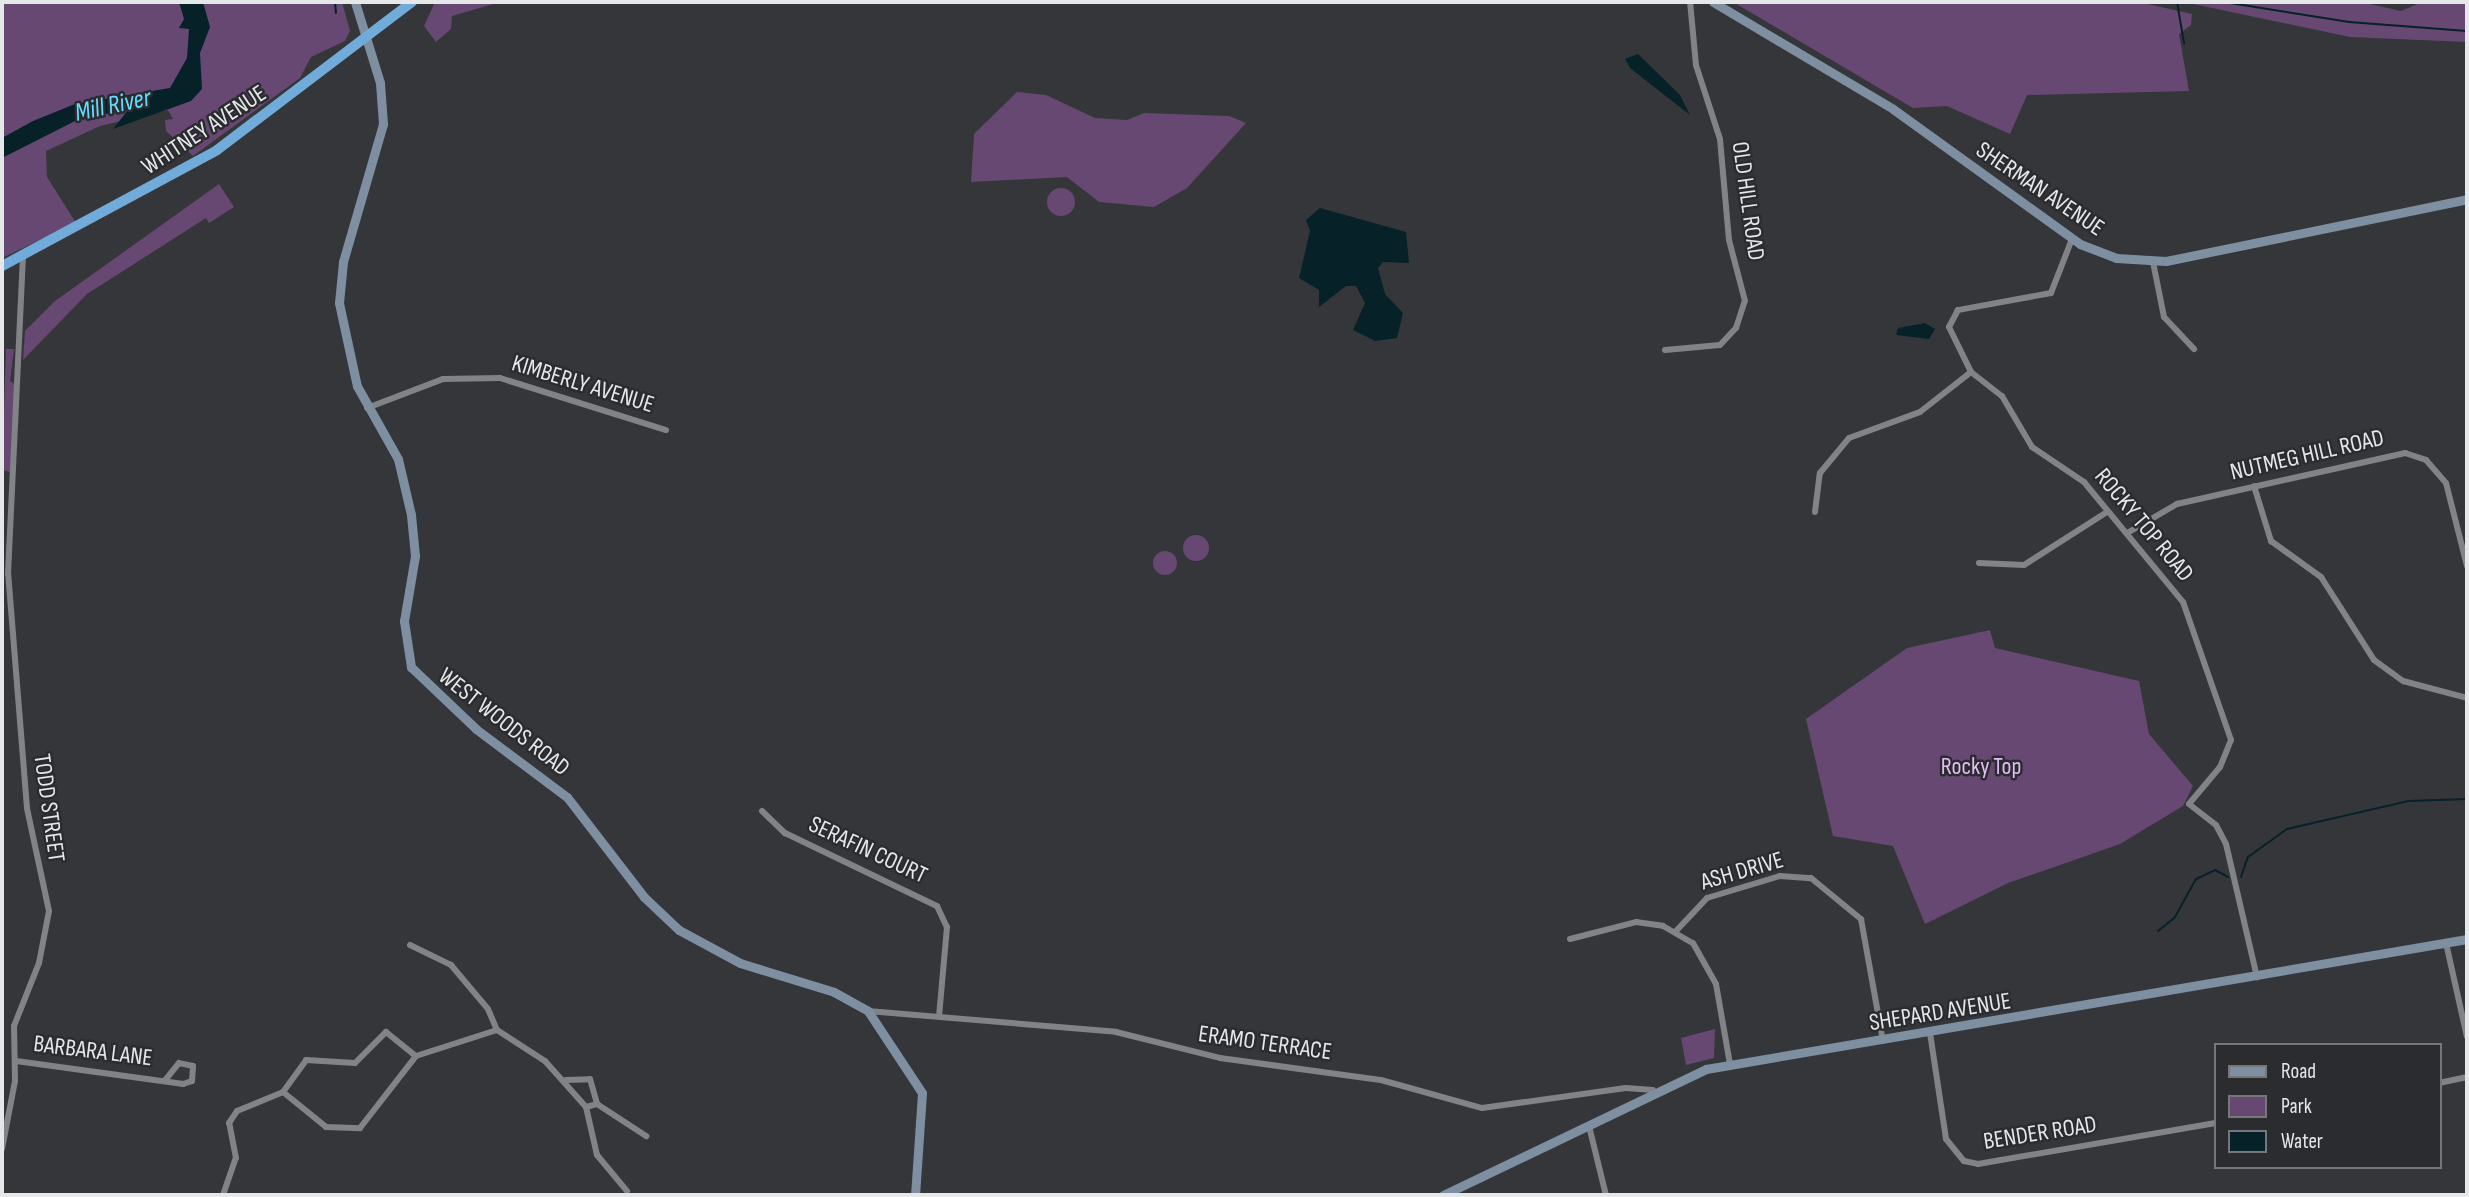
<!DOCTYPE html>
<style>
body{margin:0}
#map{position:relative;width:2469px;height:1197px;overflow:hidden;background:#353639;font-family:"Sofia Sans Condensed",sans-serif}
div>[style]{position:absolute}
.green>*{inset:0;background:#664873}
.round{border-radius:50%}
.water>*{inset:0;background:#062128}
.stream>*{height:2px;margin:-1px;padding:0 1px;transform-origin:1px;border-radius:1px;background:#062128}
.street>*{height:6px;margin:-3px;padding:0 3px;transform-origin:3px;border-radius:3px;background:#828387}
.secondary>*{height:9px;margin:-4.5px;padding:0 4.5px;transform-origin:4.5px;border-radius:4.5px;background:#7d8fa0}
.highway>*{height:10px;margin:-5px;padding:0 5px;transform-origin:5px;border-radius:5px;background:#70abd9}
span{translate:-50% -50%;white-space:nowrap;text-align:center;line-height:1.15;-webkit-text-stroke:5px #2b2c2f;paint-order:stroke}
.street-label{font-size:24px;color:#e6e7e9}
.park-label{font-size:24px;color:#e5bbf7}
.water-label{font-size:26px;color:#63dcff;font-style:italic}
.frame{position:absolute;inset:0;border:4px solid #e6e7e9;pointer-events:none}
.legend{position:absolute;left:2214px;top:1043px;width:228px;height:126px;box-sizing:border-box;background:#2b2c2f;border:2px solid #767779;margin:0;padding:9px 12px;list-style:none;font-size:21px;color:#e6e7e9}
.legend li{display:flex;align-items:center;gap:14px;height:35px}
.legend b{width:35px;border:2px solid #767779}
</style>
<div id="map">
<div class="green">
<div style="clip-path:polygon(2px 2px,342px 2px,350px 31px,345px 41px,311px 57px,300px 78px,193px 156px,166px 131px,165px 120px,173px 119px,168px 110px,100px 126px,46px 151px,47px 177px,76px 223px,2px 258px)"></div>
<div style="clip-path:polygon(435px 2px,469px 3px,500px 2px,452px 16px,451px 29px,436px 42px,424px 26px)"></div>
<div style="clip-path:polygon(1733px 2px,2139px 2px,2192px 14px,2191px 25px,2179px 34px,2189px 91px,2027px 95px,2010px 134px,1947px 106px,1913px 108px)"></div>
<div style="clip-path:polygon(2184px 2px,2361px 2px,2401px 11px,2422px 2px,2467px 2px,2467px 42px,2350px 37px)"></div>
<div style="clip-path:polygon(1017px 92px,1046px 95px,1095px 118px,1127px 120px,1144px 113px,1229px 116px,1246px 123px,1187px 188px,1154px 207px,1099px 202px,1067px 177px,971px 182px,974px 134px)"></div>
<div style="clip-path:polygon(219px 184px,234px 207px,209px 223px,206px 218px,87px 294px,23px 360px,25px 331px,55px 301px)"></div>
<div class="round" style="left:1047px;top:188px;width:28px;height:28px"></div>
<div style="clip-path:polygon(6px 349px,14px 349px,10px 381px,16px 385px,10px 472px,2px 470px)"></div>
<div class="round" style="left:1183px;top:535px;width:26px;height:26px"></div>
<div class="round" style="left:1153px;top:551px;width:24px;height:24px"></div>
<div style="clip-path:polygon(1990px 630px,1995px 648px,2139px 681px,2149px 734px,2193px 786px,2183px 806px,2120px 844px,2008px 883px,1925px 924px,1893px 846px,1833px 836px,1806px 719px,1907px 648px)"></div>
<div style="clip-path:polygon(1715px 1029px,1714px 1058px,1686px 1065px,1681px 1038px)"></div>
</div>
<div class="water">
<div style="clip-path:polygon(179px 2px,203px 2px,210px 27px,200px 53px,202px 89px,191px 101px,113px 129px,128px 110px,79px 119px,2px 158px,2px 138px,33px 121px,75px 104px,170px 88px,187px 58px,189px 29px,179px 28px,184px 19px)"></div>
<div style="clip-path:polygon(1638px 54px,1680px 95px,1690px 115px,1630px 68px,1625px 59px)"></div>
<div style="clip-path:polygon(1320px 208px,1406px 232px,1409px 263px,1383px 262px,1378px 268px,1385px 294px,1403px 313px,1397px 338px,1375px 341px,1353px 330px,1365px 303px,1356px 286px,1346px 286px,1319px 307px,1319px 290px,1299px 278px,1310px 231px,1306px 220px)"></div>
<div style="clip-path:polygon(1925px 323px,1935px 329px,1929px 339px,1896px 335px,1898px 328px)"></div>
</div>
<div class="stream">
<div style="left:335px;top:2px;width:11px;rotate:85deg"></div>
<div style="left:2177px;top:2px;width:42px;rotate:80.3deg"></div>
<div style="left:2224px;top:2px;width:127px;rotate:9.1deg"></div>
<div style="left:2349px;top:22px;width:118px;rotate:4.4deg"></div>
<div style="left:2241px;top:877px;width:21px;rotate:-71deg"></div>
<div style="left:2248px;top:857px;width:48px;rotate:-35.7deg"></div>
<div style="left:2287px;top:829px;width:124px;rotate:-13deg"></div>
<div style="left:2408px;top:801px;width:59px;rotate:-1.9deg"></div>
<div style="left:2158px;top:931px;width:22px;rotate:-39deg"></div>
<div style="left:2175px;top:917px;width:43px;rotate:-61.1deg"></div>
<div style="left:2196px;top:879px;width:21px;rotate:-25deg"></div>
<div style="left:2215px;top:870px;width:15px;rotate:28deg"></div>
</div>
<div class="street">
<div style="left:2072px;top:239px;width:58px;rotate:111.3deg"></div>
<div style="left:2051px;top:293px;width:95px;rotate:169.6deg"></div>
<div style="left:1958px;top:310px;width:19px;rotate:118deg"></div>
<div style="left:1949px;top:327px;width:50px;rotate:63.9deg"></div>
<div style="left:1971px;top:372px;width:39px;rotate:38deg"></div>
<div style="left:2002px;top:396px;width:59px;rotate:59.5deg"></div>
<div style="left:2032px;top:447px;width:63px;rotate:33.9deg"></div>
<div style="left:2084px;top:482px;width:156px;rotate:50.5deg"></div>
<div style="left:2183px;top:602px;width:146px;rotate:70.8deg"></div>
<div style="left:2231px;top:740px;width:29px;rotate:112deg"></div>
<div style="left:2220px;top:767px;width:48px;rotate:130deg"></div>
<div style="left:2189px;top:804px;width:34px;rotate:38deg"></div>
<div style="left:2216px;top:825px;width:21px;rotate:62deg"></div>
<div style="left:2226px;top:844px;width:137px;rotate:76.9deg"></div>
<div style="left:2153px;top:262px;width:56px;rotate:78.7deg"></div>
<div style="left:2164px;top:317px;width:44px;rotate:46.8deg"></div>
<div style="left:1665px;top:350px;width:55px;rotate:-5.2deg"></div>
<div style="left:1720px;top:345px;width:23px;rotate:-47deg"></div>
<div style="left:1736px;top:328px;width:28px;rotate:-72deg"></div>
<div style="left:1745px;top:301px;width:63px;rotate:-104.7deg"></div>
<div style="left:1729px;top:240px;width:101px;rotate:-95.1deg"></div>
<div style="left:1720px;top:139px;width:78px;rotate:-108deg"></div>
<div style="left:1696px;top:65px;width:63px;rotate:-95.4deg"></div>
<div style="left:367px;top:408px;width:81px;rotate:-20.9deg"></div>
<div style="left:443px;top:379px;width:57px;rotate:-1deg"></div>
<div style="left:500px;top:378px;width:174px;rotate:17.4deg"></div>
<div style="left:2254px;top:486px;width:58px;rotate:72.8deg"></div>
<div style="left:2271px;top:541px;width:62px;rotate:35.8deg"></div>
<div style="left:2321px;top:577px;width:98px;rotate:57.4deg"></div>
<div style="left:2374px;top:660px;width:36px;rotate:36deg"></div>
<div style="left:2403px;top:681px;width:66px;rotate:14.9deg"></div>
<div style="left:1815px;top:512px;width:39px;rotate:-83deg"></div>
<div style="left:1820px;top:473px;width:45px;rotate:-50.4deg"></div>
<div style="left:1849px;top:438px;width:76px;rotate:-20.1deg"></div>
<div style="left:1920px;top:412px;width:65px;rotate:-38.1deg"></div>
<div style="left:2129px;top:532px;width:56px;rotate:-30.3deg"></div>
<div style="left:2177px;top:504px;width:234px;rotate:-12.6deg"></div>
<div style="left:2405px;top:453px;width:22px;rotate:18deg"></div>
<div style="left:2426px;top:460px;width:30px;rotate:49deg"></div>
<div style="left:2446px;top:483px;width:86px;rotate:75.8deg"></div>
<div style="left:1979px;top:563px;width:45px;rotate:2.5deg"></div>
<div style="left:2024px;top:565px;width:98px;rotate:-32.6deg"></div>
<div style="left:762px;top:811px;width:32px;rotate:44deg"></div>
<div style="left:785px;top:833px;width:169px;rotate:25.7deg"></div>
<div style="left:937px;top:906px;width:23px;rotate:65deg"></div>
<div style="left:947px;top:927px;width:89px;rotate:95.1deg"></div>
<div style="left:1676px;top:931px;width:45px;rotate:-46.8deg"></div>
<div style="left:1707px;top:898px;width:76px;rotate:-16.8deg"></div>
<div style="left:1780px;top:876px;width:31px;rotate:4deg"></div>
<div style="left:1811px;top:878px;width:65px;rotate:39.4deg"></div>
<div style="left:1861px;top:919px;width:124px;rotate:79.8deg"></div>
<div style="left:1570px;top:939px;width:68px;rotate:-14.4deg"></div>
<div style="left:1636px;top:922px;width:27px;rotate:8deg"></div>
<div style="left:1663px;top:926px;width:34px;rotate:30deg"></div>
<div style="left:1693px;top:943px;width:47px;rotate:60.7deg"></div>
<div style="left:1716px;top:984px;width:81px;rotate:80.1deg"></div>
<div style="left:2446px;top:943px;width:96px;rotate:77.4deg"></div>
<div style="left:410px;top:945px;width:46px;rotate:26deg"></div>
<div style="left:451px;top:965px;width:57px;rotate:49.9deg"></div>
<div style="left:488px;top:1009px;width:23px;rotate:67deg"></div>
<div style="left:868px;top:1011px;width:249px;rotate:4.8deg"></div>
<div style="left:1116px;top:1032px;width:107px;rotate:14deg"></div>
<div style="left:1220px;top:1058px;width:162px;rotate:7.8deg"></div>
<div style="left:1381px;top:1080px;width:105px;rotate:15.5deg"></div>
<div style="left:1482px;top:1108px;width:145px;rotate:-7.9deg"></div>
<div style="left:1626px;top:1088px;width:27px;rotate:4deg"></div>
<div style="left:1930px;top:1033px;width:107px;rotate:81.4deg"></div>
<div style="left:1946px;top:1139px;width:28px;rotate:51deg"></div>
<div style="left:1964px;top:1161px;width:14px;rotate:12deg"></div>
<div style="left:1978px;top:1164px;width:241px;rotate:-9.8deg"></div>
<div style="left:16px;top:1061px;width:169px;rotate:7.8deg"></div>
<div style="left:183px;top:1084px;width:9px;rotate:-18deg"></div>
<div style="left:192px;top:1081px;width:15px;rotate:-86deg"></div>
<div style="left:193px;top:1066px;width:14px;rotate:-168deg"></div>
<div style="left:179px;top:1063px;width:22px;rotate:129deg"></div>
<div style="left:566px;top:1080px;width:24px;rotate:-2deg"></div>
<div style="left:590px;top:1079px;width:26px;rotate:74deg"></div>
<div style="left:2439px;top:1083px;width:29px;rotate:-12deg"></div>
<div style="left:283px;top:1092px;width:39px;rotate:-54deg"></div>
<div style="left:306px;top:1060px;width:49px;rotate:3.5deg"></div>
<div style="left:355px;top:1063px;width:44px;rotate:-45deg"></div>
<div style="left:386px;top:1032px;width:38px;rotate:39deg"></div>
<div style="left:586px;top:1107px;width:49px;rotate:77.1deg"></div>
<div style="left:597px;top:1155px;width:47px;rotate:50.2deg"></div>
<div style="left:1589px;top:1126px;width:71px;rotate:76.2deg"></div>
<div style="left:2px;top:1149px;width:69px;rotate:-79.2deg"></div>
<div style="left:15px;top:1081px;width:55px;rotate:-91deg"></div>
<div style="left:14px;top:1026px;width:68px;rotate:-68.4deg"></div>
<div style="left:39px;top:963px;width:53px;rotate:-79.1deg"></div>
<div style="left:49px;top:911px;width:105px;rotate:-102.1deg"></div>
<div style="left:27px;top:808px;width:235px;rotate:-94.6deg"></div>
<div style="left:8px;top:574px;width:318px;rotate:-87.3deg"></div>
<div style="left:223px;top:1195px;width:39px;rotate:-71deg"></div>
<div style="left:236px;top:1158px;width:36px;rotate:-101deg"></div>
<div style="left:229px;top:1123px;width:14px;rotate:-56deg"></div>
<div style="left:237px;top:1111px;width:50px;rotate:-22.4deg"></div>
<div style="left:283px;top:1092px;width:55px;rotate:39.1deg"></div>
<div style="left:326px;top:1127px;width:34px;rotate:2deg"></div>
<div style="left:360px;top:1128px;width:91px;rotate:-52.1deg"></div>
<div style="left:416px;top:1056px;width:85px;rotate:-17.8deg"></div>
<div style="left:497px;top:1030px;width:57px;rotate:32.9deg"></div>
<div style="left:545px;top:1061px;width:62px;rotate:48.3deg"></div>
<div style="left:586px;top:1107px;width:11px;rotate:-15deg"></div>
<div style="left:597px;top:1104px;width:59px;rotate:33.1deg"></div>
</div>
<div class="secondary">
<div style="left:355px;top:2px;width:85px;rotate:72.8deg"></div>
<div style="left:380px;top:83px;width:41px;rotate:85.8deg"></div>
<div style="left:383px;top:124px;width:144px;rotate:106.2deg"></div>
<div style="left:343px;top:262px;width:41px;rotate:95.6deg"></div>
<div style="left:339px;top:303px;width:85px;rotate:77.8deg"></div>
<div style="left:357px;top:386px;width:84px;rotate:60.7deg"></div>
<div style="left:398px;top:459px;width:57px;rotate:76.9deg"></div>
<div style="left:411px;top:515px;width:41px;rotate:84.4deg"></div>
<div style="left:415px;top:556px;width:66px;rotate:99.6deg"></div>
<div style="left:404px;top:621px;width:47px;rotate:81.3deg"></div>
<div style="left:411px;top:667px;width:90px;rotate:43.6deg"></div>
<div style="left:476px;top:729px;width:114px;rotate:36.8deg"></div>
<div style="left:567px;top:797px;width:126px;rotate:52.4deg"></div>
<div style="left:644px;top:897px;width:48px;rotate:43.3deg"></div>
<div style="left:679px;top:930px;width:69px;rotate:28.4deg"></div>
<div style="left:740px;top:963px;width:98px;rotate:17.1deg"></div>
<div style="left:834px;top:992px;width:39px;rotate:29deg"></div>
<div style="left:868px;top:1011px;width:98px;rotate:56.6deg"></div>
<div style="left:922px;top:1093px;width:102px;rotate:93.9deg"></div>
<div style="left:1713px;top:2px;width:209px;rotate:30.7deg"></div>
<div style="left:1893px;top:109px;width:231px;rotate:35.8deg"></div>
<div style="left:2080px;top:244px;width:39px;rotate:21deg"></div>
<div style="left:2116px;top:258px;width:50px;rotate:3.4deg"></div>
<div style="left:2166px;top:261px;width:307px;rotate:-11.6deg"></div>
<div style="left:1443px;top:1195px;width:292px;rotate:-25.6deg"></div>
<div style="left:1706px;top:1069px;width:772px;rotate:-9.69deg"></div>
</div>
<div class="highway">
<div style="left:2px;top:266px;width:244px;rotate:-28.3deg"></div>
<div style="left:217px;top:150px;width:245px;rotate:-37.2deg"></div>
</div>
<div class="street-label">
<span style="left:204px;top:130px;rotate:-33deg">WHITNEY AVENUE</span>
<span style="left:2040px;top:189px;rotate:34deg">SHERMAN AVENUE</span>
<span style="left:1748px;top:201px;rotate:82deg">OLD HILL ROAD</span>
<span style="left:583px;top:384px;rotate:17deg">KIMBERLY AVENUE</span>
<span style="left:2307px;top:455px;rotate:-13deg">NUTMEG HILL ROAD</span>
<span style="left:2144px;top:525px;rotate:50deg">ROCKY TOP ROAD</span>
<span style="left:504px;top:722px;rotate:38deg">WEST WOODS ROAD</span>
<span style="left:49px;top:808px;rotate:82deg">TODD STREET</span>
<span style="left:868px;top:850px;rotate:25deg">SERAFIN COURT</span>
<span style="left:1742px;top:871px;rotate:-16deg">ASH DRIVE</span>
<span style="left:1940px;top:1012px;rotate:-9deg">SHEPARD AVENUE</span>
<span style="left:1265px;top:1043px;rotate:8deg">ERAMO TERRACE</span>
<span style="left:93px;top:1051px;rotate:7deg">BARBARA LANE</span>
<span style="left:2040px;top:1133px;rotate:-9deg">BENDER ROAD</span>
</div>
<div class="park-label">
<span style="left:1981px;top:767px">Rocky Top</span>
</div>
<div class="water-label">
<span style="left:113px;top:106px;rotate:-12deg">Mill River</span>
</div>
<div class="frame"></div>
<ul class="legend">
<li><b style="height:9px;background:#7d8fa0"></b>Road</li>
<li><b style="height:19px;background:#664873"></b>Park</li>
<li><b style="height:19px;background:#062128"></b>Water</li>
</ul>
</div>
